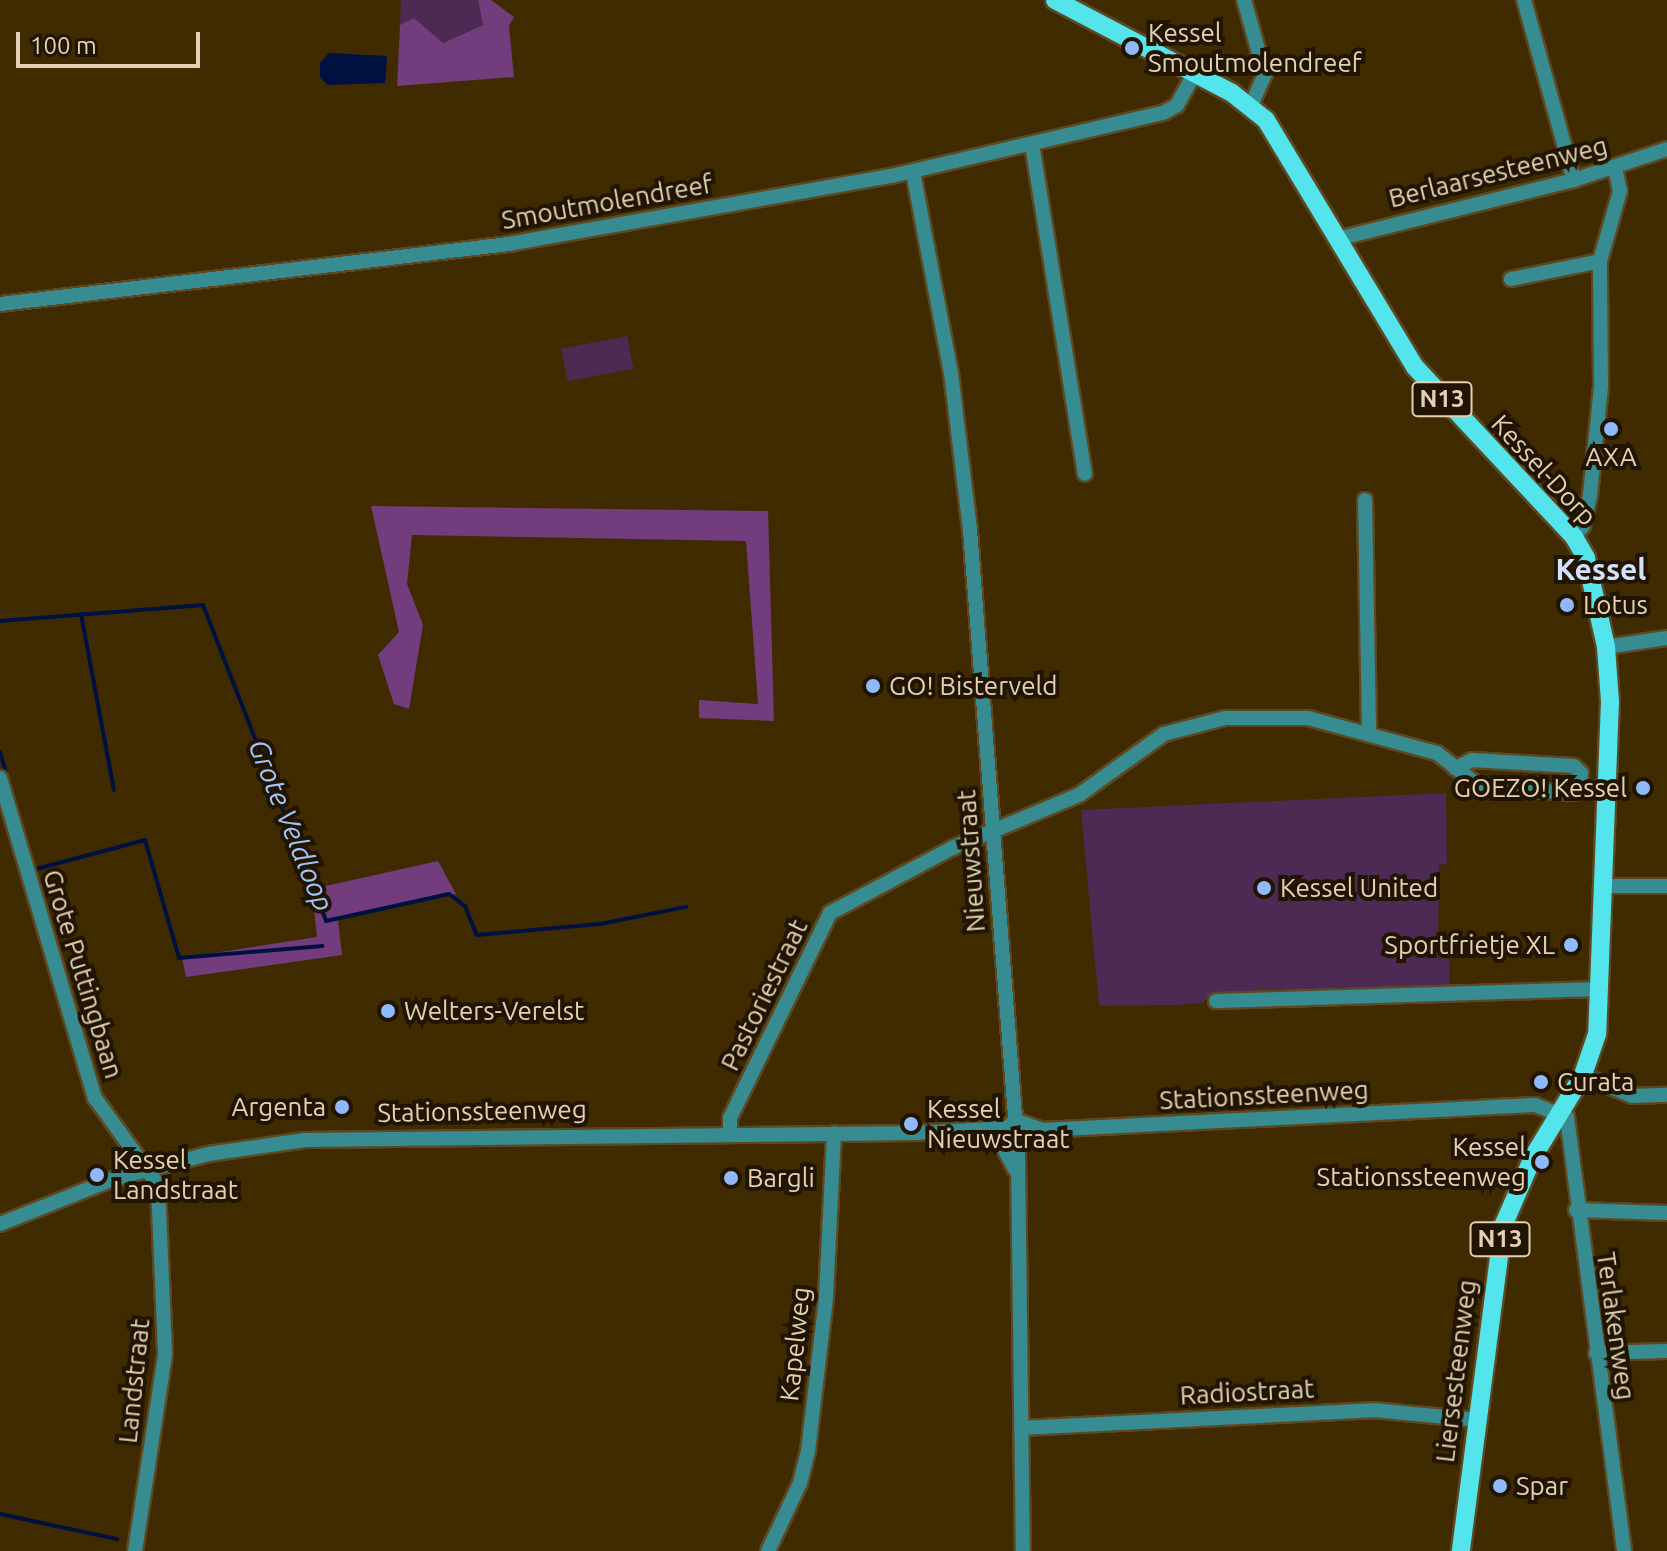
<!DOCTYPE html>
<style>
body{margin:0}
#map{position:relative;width:1667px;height:1551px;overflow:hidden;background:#402b00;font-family:Ubuntu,sans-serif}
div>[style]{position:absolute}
.green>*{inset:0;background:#4c2a53;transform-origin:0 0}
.forest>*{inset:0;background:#723c7d}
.water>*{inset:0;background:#001141}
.stream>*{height:4px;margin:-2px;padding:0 2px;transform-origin:2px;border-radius:2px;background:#001141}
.roads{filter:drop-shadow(2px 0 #5d4921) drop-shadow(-2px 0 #5d4921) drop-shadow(0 2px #5d4921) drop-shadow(0 -2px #5d4921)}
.minor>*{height:14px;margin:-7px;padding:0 7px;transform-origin:7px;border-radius:7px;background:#378c91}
.major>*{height:18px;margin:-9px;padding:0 9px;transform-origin:9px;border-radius:9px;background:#53e4ec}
.dots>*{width:22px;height:22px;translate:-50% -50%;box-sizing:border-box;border:4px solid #211501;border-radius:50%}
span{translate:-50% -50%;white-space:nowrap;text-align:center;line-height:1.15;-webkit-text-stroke:8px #211501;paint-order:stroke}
.shield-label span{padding:2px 6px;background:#211501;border:2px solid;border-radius:6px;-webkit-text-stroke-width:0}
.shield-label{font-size:24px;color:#e2d1b6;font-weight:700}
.poi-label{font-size:26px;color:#e2d1b6}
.left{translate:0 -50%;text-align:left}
.right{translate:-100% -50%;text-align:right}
.street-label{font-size:26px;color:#e2d1b6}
.water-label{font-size:28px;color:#a1c4fd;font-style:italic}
.quarter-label{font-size:30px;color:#d2e2fc;font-weight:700}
.scale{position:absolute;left:16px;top:32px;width:184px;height:36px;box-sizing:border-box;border:4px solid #e2d1b6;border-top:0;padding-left:10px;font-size:24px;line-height:28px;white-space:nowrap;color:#e2d1b6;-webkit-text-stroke:6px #211501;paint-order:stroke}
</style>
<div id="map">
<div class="green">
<div style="clip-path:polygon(401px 0,478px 0,483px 25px,442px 43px,414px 19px,400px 25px)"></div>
<div style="left:627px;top:336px;width:33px;height:67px;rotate:79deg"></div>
<div style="clip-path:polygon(1446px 793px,1447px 864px,1439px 865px,1438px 958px,1449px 959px,1449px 990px,1208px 997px,1203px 1003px,1174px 1005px,1099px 1006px,1081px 810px)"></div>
</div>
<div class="forest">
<div style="clip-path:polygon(478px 0,491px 0,514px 17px,509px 26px,514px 77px,397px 86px,400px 25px,414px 18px,443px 43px,483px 25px)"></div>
<div style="clip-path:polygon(371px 506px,768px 511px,774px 721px,699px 718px,699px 700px,758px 704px,746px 541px,412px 535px,407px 584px,423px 625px,409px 709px,394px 704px,378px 655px,399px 632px)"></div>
<div style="clip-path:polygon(438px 861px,456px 894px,338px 920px,342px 955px,186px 977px,182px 958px,317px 937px,312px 889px)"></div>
</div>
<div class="water">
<div style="clip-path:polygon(329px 53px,387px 56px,385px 83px,328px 85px,320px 77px,320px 63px)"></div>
</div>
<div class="stream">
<div style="left:81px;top:614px;width:179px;rotate:79.4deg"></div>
<div style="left:0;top:621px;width:204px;rotate:-4.5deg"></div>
<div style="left:203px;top:605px;width:339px;rotate:68.7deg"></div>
<div style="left:326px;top:921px;width:126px;rotate:-12.4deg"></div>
<div style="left:449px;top:894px;width:20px;rotate:37deg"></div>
<div style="left:465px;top:906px;width:31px;rotate:68deg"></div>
<div style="left:477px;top:935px;width:123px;rotate:-5.1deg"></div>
<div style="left:600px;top:924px;width:88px;rotate:-11.2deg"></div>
<div style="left:0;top:752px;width:75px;rotate:73.7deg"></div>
<div style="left:36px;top:869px;width:113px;rotate:-14.9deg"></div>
<div style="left:145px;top:840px;width:123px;rotate:73.9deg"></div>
<div style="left:179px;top:958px;width:144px;rotate:-4.8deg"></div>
<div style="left:0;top:1514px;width:120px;rotate:12.1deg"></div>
</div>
<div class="roads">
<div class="minor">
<div style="left:1244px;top:0;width:77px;rotate:74.2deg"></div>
<div style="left:1265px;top:74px;width:35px;rotate:114deg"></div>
<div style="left:1524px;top:0;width:187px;rotate:74.5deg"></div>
<div style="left:1032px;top:144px;width:334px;rotate:80.9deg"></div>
<div style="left:913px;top:172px;width:205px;rotate:79.3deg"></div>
<div style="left:951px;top:373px;width:158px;rotate:83.1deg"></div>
<div style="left:970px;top:530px;width:627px;rotate:85.61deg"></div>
<div style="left:1018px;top:1155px;width:396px;rotate:89.3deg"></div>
<div style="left:1341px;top:238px;width:240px;rotate:-14deg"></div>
<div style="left:1574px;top:180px;width:98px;rotate:-18.4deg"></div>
<div style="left:1511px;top:279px;width:91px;rotate:-11.4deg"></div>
<div style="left:0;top:304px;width:513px;rotate:-6.72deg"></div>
<div style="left:509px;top:244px;width:388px;rotate:-10.1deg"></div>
<div style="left:891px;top:176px;width:281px;rotate:-13.1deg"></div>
<div style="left:1165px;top:112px;width:14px;rotate:-30deg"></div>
<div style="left:1177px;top:105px;width:37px;rotate:-61deg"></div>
<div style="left:1365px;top:500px;width:233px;rotate:89deg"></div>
<div style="left:1574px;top:537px;width:14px;rotate:-51deg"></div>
<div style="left:1583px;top:526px;width:32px;rotate:-77deg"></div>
<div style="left:1590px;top:495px;width:110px;rotate:-84.2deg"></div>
<div style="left:1601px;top:386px;width:125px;rotate:-90.5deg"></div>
<div style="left:1600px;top:261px;width:73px;rotate:-74.1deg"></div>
<div style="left:1620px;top:191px;width:25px;rotate:-102deg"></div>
<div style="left:1606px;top:647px;width:62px;rotate:-8.4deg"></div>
<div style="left:1455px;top:768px;width:19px;rotate:-25deg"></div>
<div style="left:1472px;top:760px;width:102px;rotate:3.4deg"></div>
<div style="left:1574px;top:766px;width:10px;rotate:45deg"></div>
<div style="left:1581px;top:773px;width:15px;rotate:94deg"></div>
<div style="left:0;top:778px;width:334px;rotate:73.5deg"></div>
<div style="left:95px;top:1098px;width:107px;rotate:54.1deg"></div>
<div style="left:158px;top:1185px;width:170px;rotate:87.6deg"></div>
<div style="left:165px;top:1355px;width:198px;rotate:98.7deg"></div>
<div style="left:1604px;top:886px;width:63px"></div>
<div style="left:1216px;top:1001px;width:384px;rotate:-1.8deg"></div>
<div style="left:1583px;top:1075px;width:53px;rotate:23.2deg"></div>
<div style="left:1632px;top:1096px;width:35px;rotate:-2deg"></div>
<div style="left:1015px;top:1120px;width:29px;rotate:20deg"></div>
<div style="left:1042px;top:1130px;width:494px;rotate:-2.9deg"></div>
<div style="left:1535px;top:1105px;width:34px;rotate:21deg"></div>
<div style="left:1567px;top:1117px;width:438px;rotate:82.5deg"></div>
<div style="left:979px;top:1131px;width:25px;rotate:29deg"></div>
<div style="left:1001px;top:1143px;width:30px;rotate:62deg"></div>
<div style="left:730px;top:1132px;width:14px;rotate:-90deg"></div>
<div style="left:730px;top:1118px;width:228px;rotate:-64deg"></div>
<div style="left:830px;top:913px;width:138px;rotate:-28deg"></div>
<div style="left:952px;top:848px;width:138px;rotate:-22.7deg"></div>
<div style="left:1079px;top:795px;width:105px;rotate:-35.7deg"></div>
<div style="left:1164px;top:734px;width:63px;rotate:-14.7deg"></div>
<div style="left:1225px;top:718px;width:83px"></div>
<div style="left:1308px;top:718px;width:134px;rotate:15.2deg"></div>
<div style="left:1437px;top:753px;width:53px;rotate:38.2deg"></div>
<div style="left:1479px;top:786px;width:94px;rotate:4.3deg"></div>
<div style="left:1573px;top:793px;width:9px;rotate:-36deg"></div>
<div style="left:1580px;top:788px;width:28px;rotate:2deg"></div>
<div style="left:1576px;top:1210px;width:91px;rotate:1.9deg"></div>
<div style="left:0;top:1224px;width:122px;rotate:-21.7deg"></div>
<div style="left:113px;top:1179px;width:98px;rotate:-14.7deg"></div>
<div style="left:208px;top:1154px;width:98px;rotate:-8.2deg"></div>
<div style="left:305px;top:1140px;width:610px;rotate:-0.66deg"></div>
<div style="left:915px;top:1133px;width:93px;rotate:-3.1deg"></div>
<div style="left:1008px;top:1128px;width:11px;rotate:-49deg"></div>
<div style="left:1596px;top:1353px;width:71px;rotate:-1.6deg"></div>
<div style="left:1021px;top:1428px;width:352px;rotate:-2.9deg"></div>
<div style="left:1373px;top:1410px;width:103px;rotate:5.5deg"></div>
<div style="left:768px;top:1551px;width:75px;rotate:-64.8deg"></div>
<div style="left:800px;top:1483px;width:33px;rotate:-76deg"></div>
<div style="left:808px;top:1451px;width:155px;rotate:-83.3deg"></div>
<div style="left:826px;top:1297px;width:164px;rotate:-87.2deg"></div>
</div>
<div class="major">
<div style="left:1055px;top:0;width:200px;rotate:27.7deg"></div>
<div style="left:1232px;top:93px;width:43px;rotate:38.5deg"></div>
<div style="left:1266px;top:120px;width:288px;rotate:58.9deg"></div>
<div style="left:1415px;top:367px;width:233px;rotate:46.9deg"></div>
<div style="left:1574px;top:537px;width:24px;rotate:60deg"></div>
<div style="left:1586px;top:558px;width:91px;rotate:77.3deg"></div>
<div style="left:1606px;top:647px;width:54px;rotate:85.8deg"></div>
<div style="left:1610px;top:701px;width:333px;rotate:92.2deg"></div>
<div style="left:1597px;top:1034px;width:43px;rotate:108.9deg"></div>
<div style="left:1583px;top:1075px;width:96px;rotate:121.4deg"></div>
<div style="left:1533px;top:1157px;width:75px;rotate:113.5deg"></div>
<div style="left:1503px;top:1226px;width:328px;rotate:97.4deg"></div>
</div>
</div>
<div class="dots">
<div style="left:1132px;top:48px;background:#8fb8fd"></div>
<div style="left:1611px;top:429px;background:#8fb8fd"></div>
<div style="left:1567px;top:605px;background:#8fb8fd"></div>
<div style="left:873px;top:686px;background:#8fb8fd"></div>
<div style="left:1643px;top:788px;background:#8fb8fd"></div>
<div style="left:1264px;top:888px;background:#8fb8fd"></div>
<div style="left:1571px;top:945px;background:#8fb8fd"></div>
<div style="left:388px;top:1011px;background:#8fb8fd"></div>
<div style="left:1541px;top:1082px;background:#8fb8fd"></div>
<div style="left:342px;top:1107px;background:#8fb8fd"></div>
<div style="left:911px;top:1124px;background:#8fb8fd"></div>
<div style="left:1542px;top:1162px;background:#8fb8fd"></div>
<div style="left:97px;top:1175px;background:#8fb8fd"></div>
<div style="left:731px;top:1178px;background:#8fb8fd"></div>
<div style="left:1500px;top:1486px;background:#8fb8fd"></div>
</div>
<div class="shield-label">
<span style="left:1442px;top:399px">N13</span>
<span style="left:1500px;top:1239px">N13</span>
</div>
<div class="poi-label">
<span class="left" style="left:1148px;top:48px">Kessel<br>Smoutmolendreef</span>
<span style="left:1611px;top:457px">AXA</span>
<span class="left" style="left:1583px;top:605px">Lotus</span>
<span class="left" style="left:889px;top:686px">GO! Bisterveld</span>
<span class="right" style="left:1627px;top:788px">GOEZO! Kessel</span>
<span class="left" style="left:1280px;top:888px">Kessel United</span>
<span class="right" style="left:1555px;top:945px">Sportfrietje XL</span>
<span class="left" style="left:404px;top:1011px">Welters-Verelst</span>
<span class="left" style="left:1557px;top:1082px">Curata</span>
<span class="right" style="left:326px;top:1107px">Argenta</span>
<span class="left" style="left:927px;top:1124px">Kessel<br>Nieuwstraat</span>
<span class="right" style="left:1526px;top:1162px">Kessel<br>Stationssteenweg</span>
<span class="left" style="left:113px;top:1175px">Kessel<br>Landstraat</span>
<span class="left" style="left:747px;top:1178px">Bargli</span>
<span class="left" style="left:1516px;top:1486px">Spar</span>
</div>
<div class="street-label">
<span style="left:1498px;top:172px;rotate:-14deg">Berlaarsesteenweg</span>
<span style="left:607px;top:202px;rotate:-10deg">Smoutmolendreef</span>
<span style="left:1544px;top:470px;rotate:47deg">Kessel-Dorp</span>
<span style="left:971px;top:861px;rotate:-94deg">Nieuwstraat</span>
<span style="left:83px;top:974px;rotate:73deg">Grote Puttingbaan</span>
<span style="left:764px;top:995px;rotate:-64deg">Pastoriestraat</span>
<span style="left:1264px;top:1095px;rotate:-3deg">Stationssteenweg</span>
<span style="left:482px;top:1111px;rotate:-1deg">Stationssteenweg</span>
<span style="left:1616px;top:1326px;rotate:82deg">Terlakenweg</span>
<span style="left:795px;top:1344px;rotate:-84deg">Kapelweg</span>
<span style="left:1456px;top:1371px;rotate:-83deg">Liersesteenweg</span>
<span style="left:134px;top:1381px;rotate:-84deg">Landstraat</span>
<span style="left:1247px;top:1392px;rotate:-3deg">Radiostraat</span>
</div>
<div class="water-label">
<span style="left:291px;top:825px;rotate:68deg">Grote Veldloop</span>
</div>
<div class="quarter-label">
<span style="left:1601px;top:569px">Kessel</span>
</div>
<div class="scale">100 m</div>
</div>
